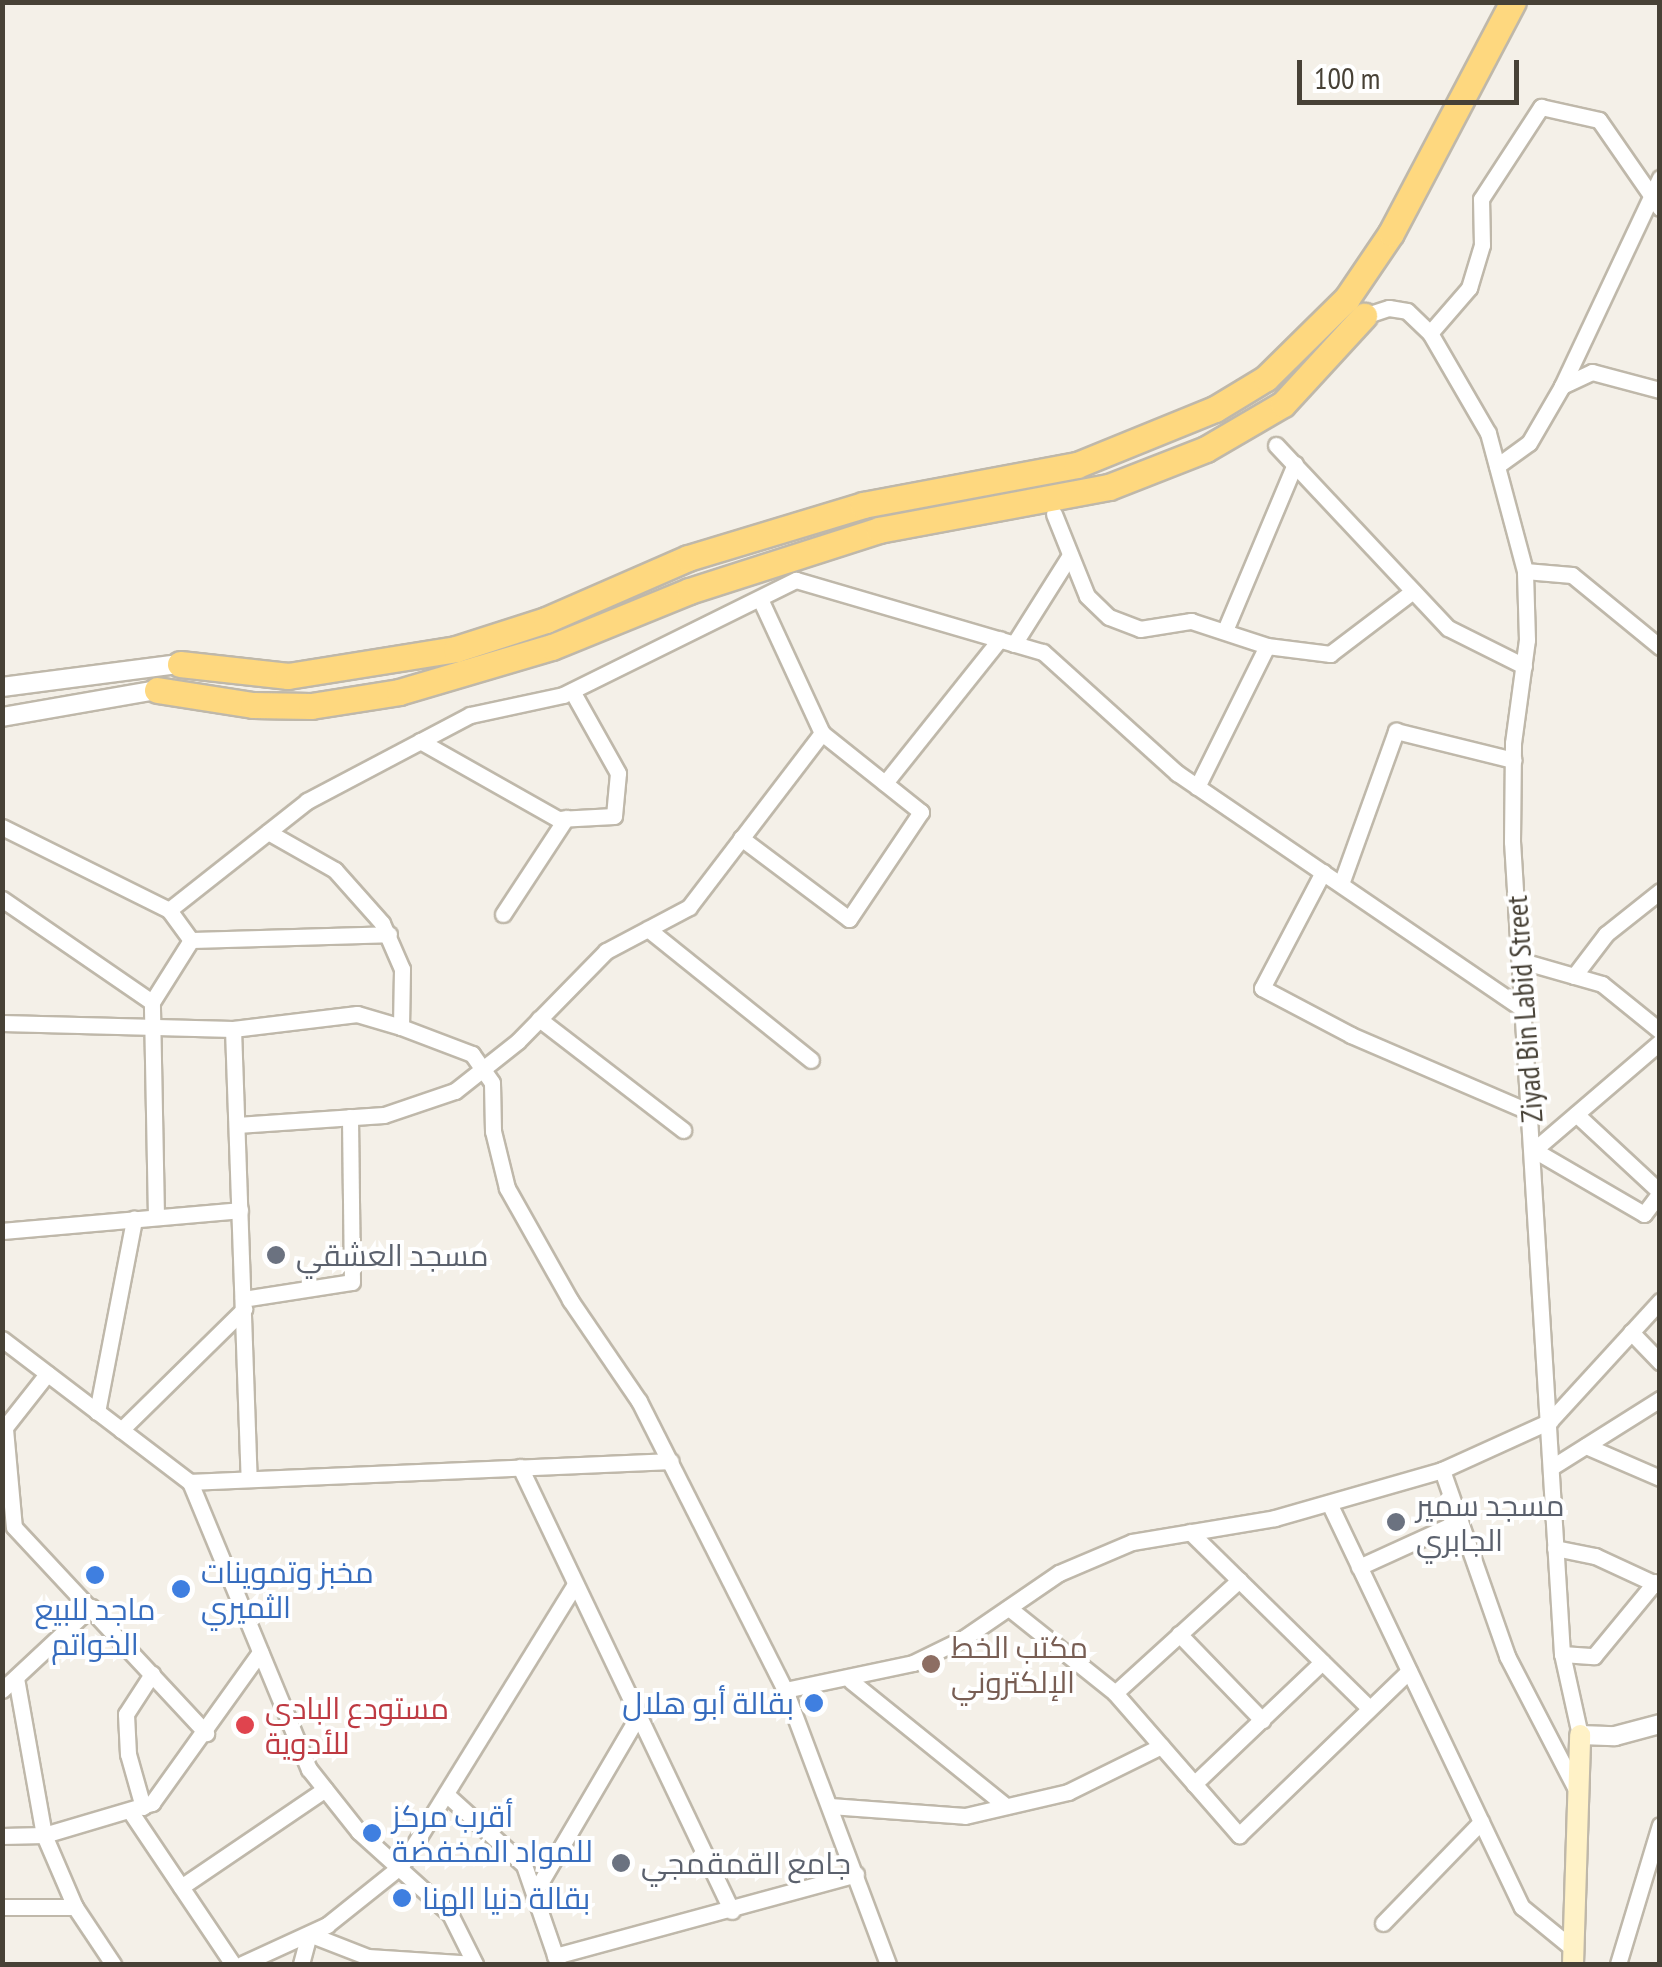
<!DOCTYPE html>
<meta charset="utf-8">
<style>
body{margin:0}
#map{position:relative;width:1662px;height:1967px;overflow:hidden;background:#f4f0e8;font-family:"PT Sans Narrow",Cairo,sans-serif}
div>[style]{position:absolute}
.roads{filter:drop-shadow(2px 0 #bfb8aa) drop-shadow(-2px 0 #bfb8aa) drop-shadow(0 2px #bfb8aa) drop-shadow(0 -2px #bfb8aa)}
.minor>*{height:15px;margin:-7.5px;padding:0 7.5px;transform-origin:7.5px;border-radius:7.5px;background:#fff}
.tertiary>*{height:18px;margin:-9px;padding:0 9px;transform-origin:9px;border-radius:9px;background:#fff}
.secondary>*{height:20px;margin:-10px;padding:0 10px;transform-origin:10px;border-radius:10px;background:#fff2c7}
.trunk>*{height:25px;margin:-12.5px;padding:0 12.5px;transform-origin:12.5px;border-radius:12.5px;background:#fed87f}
.dots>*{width:28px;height:28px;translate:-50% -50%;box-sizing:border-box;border:5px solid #fff;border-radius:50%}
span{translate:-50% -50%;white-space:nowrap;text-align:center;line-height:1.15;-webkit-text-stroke:8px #fff;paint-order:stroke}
.street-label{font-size:30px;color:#474136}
.worship-label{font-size:30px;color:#5b616d}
.left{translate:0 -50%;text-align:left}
.shop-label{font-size:30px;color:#366cbe}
.right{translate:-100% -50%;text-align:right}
.education-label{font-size:30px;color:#785e54}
.health-label{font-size:30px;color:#be3a42}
.frame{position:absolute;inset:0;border:5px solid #474136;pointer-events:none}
.scale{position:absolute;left:1297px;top:60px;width:222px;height:45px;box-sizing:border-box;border:5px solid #474136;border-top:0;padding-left:12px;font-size:30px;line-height:35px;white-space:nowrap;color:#474136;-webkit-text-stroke:8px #fff;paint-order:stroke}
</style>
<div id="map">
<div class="roads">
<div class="minor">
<div style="left:1364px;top:316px;width:26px;rotate:-18deg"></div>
<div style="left:1389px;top:308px;width:18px;rotate:9deg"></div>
<div style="left:1407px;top:311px;width:32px;rotate:44deg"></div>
<div style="left:1562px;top:386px;width:230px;rotate:-64.8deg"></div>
<div style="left:1276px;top:445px;width:251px;rotate:46.8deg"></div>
<div style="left:1448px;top:628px;width:85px;rotate:26.6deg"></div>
<div style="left:1497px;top:466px;width:39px;rotate:-36deg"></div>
<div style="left:1529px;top:443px;width:66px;rotate:-59.9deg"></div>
<div style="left:1562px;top:386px;width:33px;rotate:-25deg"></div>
<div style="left:1592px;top:372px;width:70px;rotate:14.8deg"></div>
<div style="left:1054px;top:514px;width:88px;rotate:68.1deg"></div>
<div style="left:1087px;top:596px;width:30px;rotate:44deg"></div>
<div style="left:1109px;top:617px;width:33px;rotate:21deg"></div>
<div style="left:1140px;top:629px;width:52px;rotate:-8.9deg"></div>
<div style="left:1191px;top:621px;width:80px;rotate:18.2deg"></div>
<div style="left:1267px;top:646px;width:64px;rotate:7.2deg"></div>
<div style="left:1330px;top:654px;width:104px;rotate:-37.2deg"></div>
<div style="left:1525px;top:571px;width:47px;rotate:4.9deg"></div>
<div style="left:1572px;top:575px;width:114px;rotate:39.3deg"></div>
<div style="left:1226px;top:628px;width:178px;rotate:-67.2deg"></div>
<div style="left:1014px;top:644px;width:105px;rotate:-57.8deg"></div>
<div style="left:420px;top:741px;width:159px;rotate:29.5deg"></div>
<div style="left:558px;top:819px;width:56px;rotate:-3.1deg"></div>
<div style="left:614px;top:816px;width:43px;rotate:-84.7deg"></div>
<div style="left:618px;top:773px;width:94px;rotate:-119.3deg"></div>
<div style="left:885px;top:783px;width:184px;rotate:-51.4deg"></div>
<div style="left:1197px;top:787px;width:157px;rotate:-63.6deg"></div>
<div style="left:2px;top:827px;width:186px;rotate:26.4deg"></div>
<div style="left:169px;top:910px;width:37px;rotate:54deg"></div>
<div style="left:741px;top:838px;width:135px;rotate:36.9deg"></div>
<div style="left:849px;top:919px;width:129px;rotate:-56.1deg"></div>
<div style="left:921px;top:812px;width:127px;rotate:-141.4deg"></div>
<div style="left:822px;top:733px;width:148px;rotate:-114.8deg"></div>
<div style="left:1323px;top:872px;width:131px;rotate:117.7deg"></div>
<div style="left:1262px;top:988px;width:101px;rotate:27.8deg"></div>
<div style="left:1351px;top:1035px;width:197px;rotate:23.3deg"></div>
<div style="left:1341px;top:884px;width:163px;rotate:-70.2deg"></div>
<div style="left:1396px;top:731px;width:121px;rotate:13.9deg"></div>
<div style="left:2px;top:899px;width:182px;rotate:34.5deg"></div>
<div style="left:169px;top:910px;width:176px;rotate:-38.3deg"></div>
<div style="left:307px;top:801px;width:184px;rotate:-27.8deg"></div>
<div style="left:470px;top:715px;width:95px;rotate:-12.1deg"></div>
<div style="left:563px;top:695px;width:260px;rotate:-26.3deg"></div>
<div style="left:796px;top:580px;width:257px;rotate:16.3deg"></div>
<div style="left:1043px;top:652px;width:181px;rotate:42.1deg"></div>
<div style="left:1177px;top:773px;width:421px;rotate:34.3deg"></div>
<div style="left:503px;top:914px;width:115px;rotate:-56.7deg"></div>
<div style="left:648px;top:929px;width:209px;rotate:38.8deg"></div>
<div style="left:1522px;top:961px;width:83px;rotate:16deg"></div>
<div style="left:1602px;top:984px;width:75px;rotate:39deg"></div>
<div style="left:1574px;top:976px;width:53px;rotate:-52.7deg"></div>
<div style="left:1606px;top:934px;width:69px;rotate:-38.5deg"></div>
<div style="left:539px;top:1019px;width:182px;rotate:37.6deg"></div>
<div style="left:2px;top:1023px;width:231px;rotate:1.5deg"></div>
<div style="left:233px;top:1029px;width:125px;rotate:-6.9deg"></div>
<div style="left:357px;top:1014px;width:46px;rotate:16.5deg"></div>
<div style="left:401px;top:1027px;width:58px;rotate:-89deg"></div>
<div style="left:402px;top:969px;width:50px;rotate:-113.5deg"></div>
<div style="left:382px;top:923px;width:71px;rotate:-131.6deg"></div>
<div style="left:335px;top:870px;width:77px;rotate:-150.4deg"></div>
<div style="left:401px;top:1027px;width:76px;rotate:20.8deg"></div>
<div style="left:472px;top:1054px;width:35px;rotate:55deg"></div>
<div style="left:492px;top:1083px;width:48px;rotate:88.8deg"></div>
<div style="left:493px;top:1131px;width:59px;rotate:76.2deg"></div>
<div style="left:507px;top:1188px;width:129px;rotate:60.6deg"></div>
<div style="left:570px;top:1300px;width:122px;rotate:55.7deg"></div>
<div style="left:639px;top:1401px;width:324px;rotate:63.2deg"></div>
<div style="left:785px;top:1690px;width:293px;rotate:69.4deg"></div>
<div style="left:233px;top:1029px;width:448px;rotate:88deg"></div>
<div style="left:1660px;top:1042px;width:166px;rotate:139.4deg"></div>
<div style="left:1534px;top:1150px;width:127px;rotate:30.2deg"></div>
<div style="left:1644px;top:1214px;width:26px;rotate:-53deg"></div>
<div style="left:1576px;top:1114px;width:115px;rotate:42.9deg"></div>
<div style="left:237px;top:1125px;width:147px;rotate:-3.9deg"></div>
<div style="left:384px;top:1115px;width:75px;rotate:-18.7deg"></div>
<div style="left:455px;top:1091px;width:80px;rotate:-38.4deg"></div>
<div style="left:518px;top:1041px;width:126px;rotate:-45.6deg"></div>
<div style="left:606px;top:951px;width:94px;rotate:-27.9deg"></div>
<div style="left:689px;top:907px;width:219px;rotate:-52.6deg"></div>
<div style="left:156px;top:1217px;width:215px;rotate:-91.1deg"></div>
<div style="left:152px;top:1002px;width:73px;rotate:-57.8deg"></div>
<div style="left:191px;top:940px;width:198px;rotate:-1.7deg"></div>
<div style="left:2px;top:1231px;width:239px;rotate:-5deg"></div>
<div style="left:243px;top:1299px;width:110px;rotate:-8.9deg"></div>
<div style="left:352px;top:1282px;width:165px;rotate:-90.7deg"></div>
<div style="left:1631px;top:1332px;width:42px;rotate:46deg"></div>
<div style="left:2px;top:1339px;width:236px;rotate:37.3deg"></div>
<div style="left:190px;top:1482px;width:481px;rotate:-2.5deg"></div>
<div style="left:97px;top:1412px;width:197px;rotate:-79.1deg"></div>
<div style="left:5px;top:1429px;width:98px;rotate:84.8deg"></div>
<div style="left:14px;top:1527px;width:282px;rotate:47deg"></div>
<div style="left:121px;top:1430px;width:173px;rotate:-44.5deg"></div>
<div style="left:2px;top:1431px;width:73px;rotate:-51.7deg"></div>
<div style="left:1586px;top:1446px;width:81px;rotate:23.4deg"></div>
<div style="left:520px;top:1467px;width:492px;rotate:64.5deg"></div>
<div style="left:1552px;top:1467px;width:128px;rotate:-32.2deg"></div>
<div style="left:1442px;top:1470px;width:197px;rotate:70.7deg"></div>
<div style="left:1507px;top:1656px;width:152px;rotate:62.6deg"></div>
<div style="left:190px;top:1482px;width:311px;rotate:67.5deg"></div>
<div style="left:309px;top:1769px;width:80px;rotate:51.6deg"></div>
<div style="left:359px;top:1832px;width:122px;rotate:42deg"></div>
<div style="left:450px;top:1914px;width:56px;rotate:63.4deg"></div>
<div style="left:1329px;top:1503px;width:448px;rotate:64.5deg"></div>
<div style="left:1522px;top:1907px;width:63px;rotate:39.2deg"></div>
<div style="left:1190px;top:1532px;width:251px;rotate:44.5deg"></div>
<div style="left:1555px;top:1548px;width:41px;rotate:11.3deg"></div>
<div style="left:1595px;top:1556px;width:72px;rotate:24.8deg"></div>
<div style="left:1359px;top:1567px;width:111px;rotate:-24.5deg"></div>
<div style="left:1009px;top:1608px;width:136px;rotate:38.7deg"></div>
<div style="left:1115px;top:1693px;width:189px;rotate:48.9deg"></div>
<div style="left:1239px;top:1835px;width:236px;rotate:-44deg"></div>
<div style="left:1179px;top:1634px;width:120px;rotate:46deg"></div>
<div style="left:1562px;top:1654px;width:32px;rotate:4deg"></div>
<div style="left:1594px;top:1656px;width:96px;rotate:-50.5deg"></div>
<div style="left:16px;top:1678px;width:159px;rotate:79.9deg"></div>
<div style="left:44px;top:1835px;width:78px;rotate:66.7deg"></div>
<div style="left:75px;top:1907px;width:69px;rotate:56.3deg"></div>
<div style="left:851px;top:1681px;width:199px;rotate:38.9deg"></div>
<div style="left:2px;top:1690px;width:122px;rotate:-43deg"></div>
<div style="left:785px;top:1690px;width:131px;rotate:-11.9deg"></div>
<div style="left:913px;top:1663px;width:57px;rotate:-26.1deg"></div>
<div style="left:964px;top:1638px;width:115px;rotate:-34.4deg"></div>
<div style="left:1059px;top:1573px;width:79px;rotate:-23deg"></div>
<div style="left:1132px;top:1542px;width:145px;rotate:-9.5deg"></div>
<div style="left:1275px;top:1518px;width:174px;rotate:-16deg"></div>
<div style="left:1442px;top:1470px;width:119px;rotate:-24.4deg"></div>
<div style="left:1550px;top:1421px;width:163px;rotate:-47.5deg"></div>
<div style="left:1115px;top:1693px;width:168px;rotate:-42.3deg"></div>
<div style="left:1580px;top:1735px;width:83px;rotate:-102.5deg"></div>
<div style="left:1562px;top:1654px;width:814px;rotate:-93.52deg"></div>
<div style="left:1512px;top:842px;width:99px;rotate:-89.4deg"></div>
<div style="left:1513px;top:743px;width:104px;rotate:-82.3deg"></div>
<div style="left:1527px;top:640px;width:69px;rotate:-91.7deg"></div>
<div style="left:1525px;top:571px;width:143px;rotate:-105deg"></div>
<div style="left:1488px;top:433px;width:116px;rotate:-120.1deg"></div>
<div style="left:1430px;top:333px;width:60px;rotate:-49.1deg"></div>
<div style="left:1469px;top:288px;width:45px;rotate:-73.2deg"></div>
<div style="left:1482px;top:245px;width:46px;rotate:-91.2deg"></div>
<div style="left:1481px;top:199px;width:110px;rotate:-56.9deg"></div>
<div style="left:1541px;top:107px;width:59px;rotate:12.6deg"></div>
<div style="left:1599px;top:120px;width:107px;rotate:55.3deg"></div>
<div style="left:1194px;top:1784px;width:177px;rotate:-43.6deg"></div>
<div style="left:446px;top:1794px;width:105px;rotate:42.3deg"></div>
<div style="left:524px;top:1865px;width:105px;rotate:71deg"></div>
<div style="left:830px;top:1806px;width:135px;rotate:4.2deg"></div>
<div style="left:965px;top:1816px;width:106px;rotate:-13.1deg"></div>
<div style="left:1068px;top:1792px;width:104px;rotate:-26.3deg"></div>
<div style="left:143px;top:1807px;width:55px;rotate:-105.8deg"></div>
<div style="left:128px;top:1754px;width:40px;rotate:-92.9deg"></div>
<div style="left:126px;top:1714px;width:48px;rotate:-57deg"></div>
<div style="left:130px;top:1811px;width:184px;rotate:56.1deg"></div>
<div style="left:2px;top:1836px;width:42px;rotate:-1.4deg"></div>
<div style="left:44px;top:1835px;width:113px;rotate:-16.5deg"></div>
<div style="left:152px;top:1803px;width:186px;rotate:-54.4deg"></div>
<div style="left:181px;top:1887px;width:174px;rotate:-34.2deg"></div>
<div style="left:536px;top:1890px;width:202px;rotate:-59.6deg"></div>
<div style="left:2px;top:1907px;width:73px"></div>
<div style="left:1383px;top:1923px;width:141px;rotate:-45.9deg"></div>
<div style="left:555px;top:1956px;width:312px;rotate:-15.2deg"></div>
<div style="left:242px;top:1964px;width:94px;rotate:-24.6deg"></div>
<div style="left:327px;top:1925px;width:95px;rotate:-38.6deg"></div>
<div style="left:401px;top:1866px;width:329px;rotate:-58.3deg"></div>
<div style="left:301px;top:1964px;width:31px;rotate:-75deg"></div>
<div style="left:309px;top:1934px;width:63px;rotate:21.3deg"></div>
<div style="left:368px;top:1957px;width:107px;rotate:3.7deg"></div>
<div style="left:1618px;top:1964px;width:145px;rotate:-73.2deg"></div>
</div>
<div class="tertiary">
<div style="left:2px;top:687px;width:179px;rotate:-7.4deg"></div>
<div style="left:2px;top:717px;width:157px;rotate:-9.9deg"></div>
<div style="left:1580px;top:1735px;width:35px;rotate:2deg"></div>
<div style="left:1615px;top:1736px;width:47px;rotate:-14.9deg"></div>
</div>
<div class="secondary">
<div style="left:1573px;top:1964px;width:229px;rotate:-88.2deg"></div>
</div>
<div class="trunk">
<div style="left:180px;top:664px;width:109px;rotate:6.3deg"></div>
<div style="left:288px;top:676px;width:170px;rotate:-9.1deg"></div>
<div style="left:456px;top:649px;width:95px;rotate:-17.9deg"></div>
<div style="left:546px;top:620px;width:155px;rotate:-23.6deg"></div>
<div style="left:688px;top:558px;width:183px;rotate:-16.8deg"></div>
<div style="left:863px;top:505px;width:218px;rotate:-10.6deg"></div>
<div style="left:1077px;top:465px;width:149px;rotate:-22.1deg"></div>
<div style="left:1215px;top:409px;width:60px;rotate:-31.3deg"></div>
<div style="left:1266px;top:378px;width:114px;rotate:-44.6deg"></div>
<div style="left:1347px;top:298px;width:78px;rotate:-55.9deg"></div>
<div style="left:1391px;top:233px;width:261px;rotate:-62.2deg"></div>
<div style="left:157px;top:690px;width:97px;rotate:8.9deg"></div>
<div style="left:253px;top:705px;width:58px;rotate:1deg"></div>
<div style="left:311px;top:706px;width:89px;rotate:-9deg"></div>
<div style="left:399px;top:692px;width:159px;rotate:-16.4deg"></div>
<div style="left:552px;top:647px;width:148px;rotate:-22.2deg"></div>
<div style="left:689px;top:591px;width:200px;rotate:-17.8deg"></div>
<div style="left:879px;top:530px;width:234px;rotate:-10.6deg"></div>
<div style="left:1109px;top:487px;width:104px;rotate:-21.4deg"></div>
<div style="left:1206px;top:449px;width:89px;rotate:-30.3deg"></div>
<div style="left:1283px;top:404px;width:120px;rotate:-47.4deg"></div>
</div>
</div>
<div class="dots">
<div style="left:276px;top:1255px;background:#6b7280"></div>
<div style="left:1396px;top:1522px;background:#6b7280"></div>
<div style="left:95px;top:1575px;background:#3f7fe0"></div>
<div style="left:181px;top:1589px;background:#3f7fe0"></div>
<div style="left:931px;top:1664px;background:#8d6e63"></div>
<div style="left:814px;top:1703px;background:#3f7fe0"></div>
<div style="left:245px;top:1725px;background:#e0444e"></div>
<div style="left:372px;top:1833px;background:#3f7fe0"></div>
<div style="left:621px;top:1863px;background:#6b7280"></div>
<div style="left:402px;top:1898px;background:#3f7fe0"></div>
</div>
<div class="street-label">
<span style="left:1524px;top:1009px;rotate:-94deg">Ziyad Bin Labid Street</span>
</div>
<div class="worship-label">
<span class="left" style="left:296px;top:1255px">مسجد العشقي</span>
<span class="left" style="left:1416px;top:1522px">مسجد سمير<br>الجابري</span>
<span class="left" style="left:641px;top:1863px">جامع القمقمجي</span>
</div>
<div class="shop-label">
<span class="left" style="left:201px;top:1589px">مخبز وتموينات<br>الثميري</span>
<span style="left:95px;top:1626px">ماجد للبيع<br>الخواتم</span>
<span class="right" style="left:794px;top:1703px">بقالة أبو هلال</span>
<span class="left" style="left:392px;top:1833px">أقرب مركز<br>للمواد المخفضة</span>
<span class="left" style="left:422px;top:1898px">بقالة دنيا الهنا</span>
</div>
<div class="education-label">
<span class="left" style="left:951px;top:1664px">مكتب الخط<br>الإلكتروني</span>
</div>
<div class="health-label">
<span class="left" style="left:265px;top:1725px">مستودع البادى<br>للأدوية</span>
</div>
<div class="frame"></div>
<div class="scale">100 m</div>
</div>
